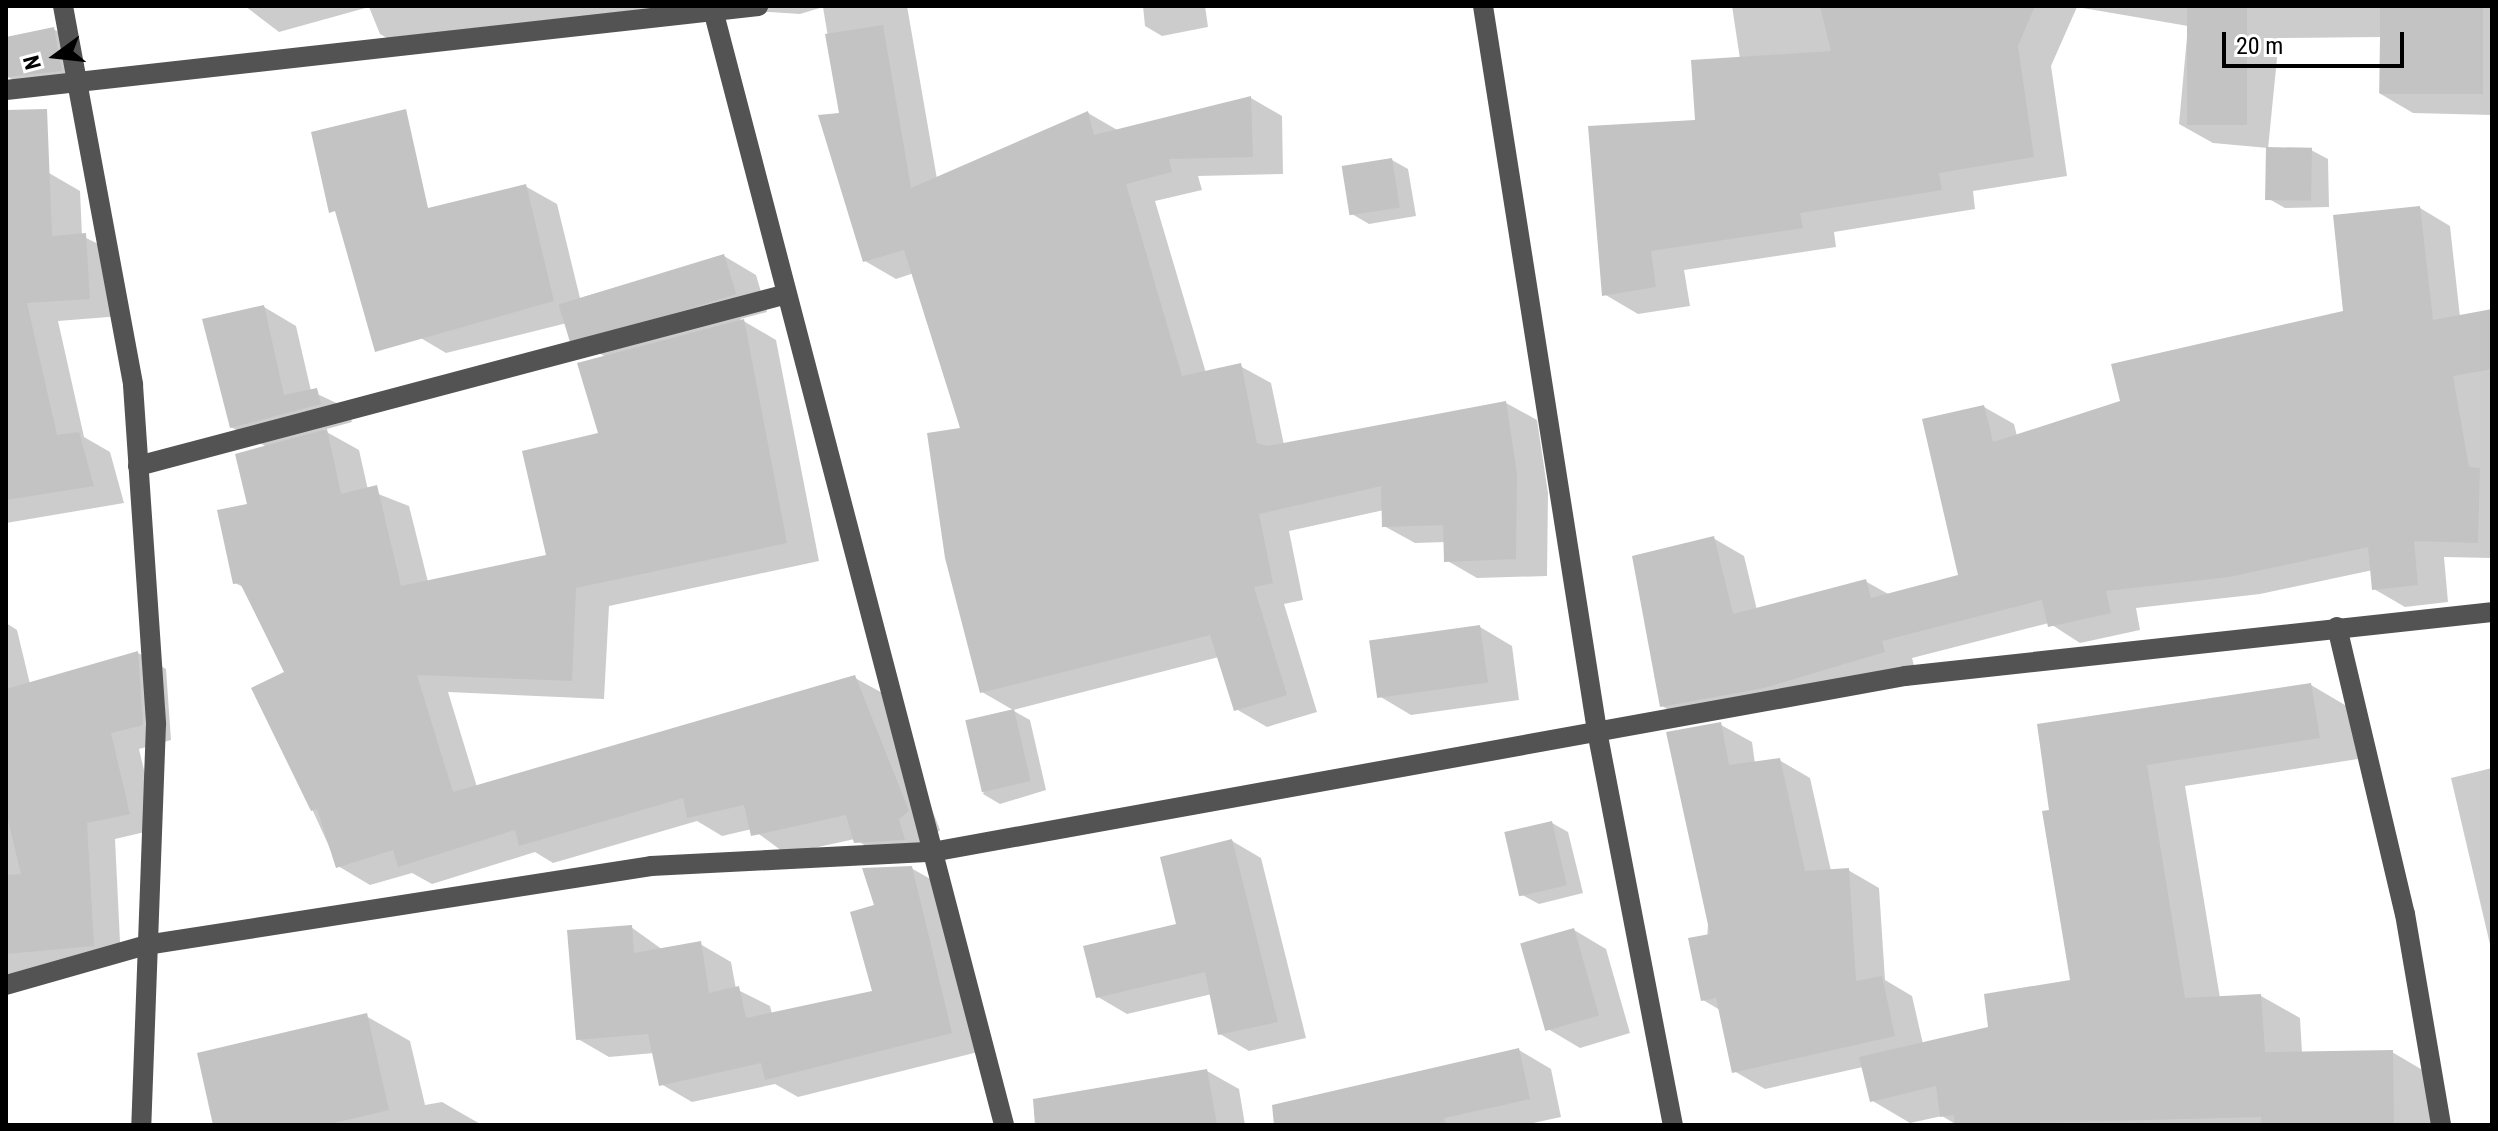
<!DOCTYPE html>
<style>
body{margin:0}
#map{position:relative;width:2498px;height:1131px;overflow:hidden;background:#fff;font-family:"Roboto Condensed",sans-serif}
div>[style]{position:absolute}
.shadow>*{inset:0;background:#0003}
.building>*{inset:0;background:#c3c3c3;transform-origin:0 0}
.minor>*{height:20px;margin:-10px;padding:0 10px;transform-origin:10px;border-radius:10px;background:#535353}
span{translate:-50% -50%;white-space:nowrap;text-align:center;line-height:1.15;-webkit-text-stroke:8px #fff;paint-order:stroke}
.frame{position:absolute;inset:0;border:8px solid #000;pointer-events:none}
.north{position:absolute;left:16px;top:16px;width:80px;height:80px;-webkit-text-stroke:6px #fff;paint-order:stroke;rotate:255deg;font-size:22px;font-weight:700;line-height:32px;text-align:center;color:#000}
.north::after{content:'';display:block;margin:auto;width:28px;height:36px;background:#000;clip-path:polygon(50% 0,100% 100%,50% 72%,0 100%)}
.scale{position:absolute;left:2222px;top:32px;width:182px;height:36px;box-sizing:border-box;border:4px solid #000;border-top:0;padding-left:10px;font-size:24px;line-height:28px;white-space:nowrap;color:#000;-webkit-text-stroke:6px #fff;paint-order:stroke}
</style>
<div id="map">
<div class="shadow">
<div style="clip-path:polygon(245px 6px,907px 6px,937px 179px,1088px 113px,1119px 131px,1251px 98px,1282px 116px,1283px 174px,1198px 176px,1202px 190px,1155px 201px,1206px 373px,1240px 366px,1271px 383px,1284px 445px,1506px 403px,1537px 420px,1548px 493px,1547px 576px,1477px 578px,1446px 560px,1446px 542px,1415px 543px,1384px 526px,1384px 510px,1289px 531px,1303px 600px,1284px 604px,1317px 712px,1267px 727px,1236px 709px,1219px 657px,1013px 710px,982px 692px,963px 430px,914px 273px,896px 279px,865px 261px,823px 7px,800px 14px,742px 10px,411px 52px,380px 34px,369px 7px,279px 32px)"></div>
<div style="clip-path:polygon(1143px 6px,1205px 6px,1208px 27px,1162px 36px,1145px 26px)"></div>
<div style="clip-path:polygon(1732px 6px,2492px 6px,2492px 115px,2413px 113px,2379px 93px,2380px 37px,2279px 38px,2268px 149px,2311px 150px,2328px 159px,2329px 207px,2285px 208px,2269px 199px,2268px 148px,2213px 143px,2179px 124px,2188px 26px,2077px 7px,2051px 66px,2067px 176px,1973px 191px,1975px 209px,1834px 232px,1836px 247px,1684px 270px,1690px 306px,1638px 314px,1604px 294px,1697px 122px,1740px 59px)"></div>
<div style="clip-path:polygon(53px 29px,70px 38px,77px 79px,23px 85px,6px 76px,6px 39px)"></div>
<div style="clip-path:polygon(1392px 160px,1408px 169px,1416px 216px,1369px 224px,1352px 214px)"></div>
<div style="clip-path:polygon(49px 173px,80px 191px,82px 236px,117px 253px,121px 316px,58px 321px,84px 437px,110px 452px,124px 503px,6px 523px,6px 175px)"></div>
<div style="clip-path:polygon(525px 186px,557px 204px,580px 298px,724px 256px,756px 275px,767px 312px,740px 319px,776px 340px,819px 561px,609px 606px,604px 699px,448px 692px,477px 787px,855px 678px,888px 696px,940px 830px,931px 838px,889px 861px,855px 839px,786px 854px,752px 829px,722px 836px,697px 821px,553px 863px,535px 852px,432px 884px,412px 873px,370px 885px,338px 866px,312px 809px,286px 673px,245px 588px,235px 583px,267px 447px,231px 427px,264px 307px,296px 326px,311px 391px,349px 409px,352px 422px,323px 430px,359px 450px,368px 490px,409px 506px,428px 582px,548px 557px,601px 434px,606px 357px,571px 337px,567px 323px,446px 353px,414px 334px)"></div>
<div style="clip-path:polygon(2420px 208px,2450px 226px,2460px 317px,2492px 311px,2492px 558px,2444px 557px,2448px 602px,2405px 607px,2374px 589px,2373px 570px,2260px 594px,2136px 608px,2140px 630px,2080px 643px,2049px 623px,1912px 658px,1915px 669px,1692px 723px,1662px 706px,1713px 538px,1744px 556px,1757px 610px,1865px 581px,1890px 595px,1960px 576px,1984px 407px,2014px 424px,2017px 436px,2122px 403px,2345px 312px)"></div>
<div style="clip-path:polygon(6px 623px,17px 630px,30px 684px,138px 653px,166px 669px,171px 740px,139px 749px,158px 829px,115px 839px,121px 962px,6px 985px)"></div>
<div style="clip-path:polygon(1480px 627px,1512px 646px,1519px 700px,1411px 715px,1379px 696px)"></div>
<div style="clip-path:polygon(2311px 685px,2350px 708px,2358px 759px,2185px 786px,2220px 998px,2261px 996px,2300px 1018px,2302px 1053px,2392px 1052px,2431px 1075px,2432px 1125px,1957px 1125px,1942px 1116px,1910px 1123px,1871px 1100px,1863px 1067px,1765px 1089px,1734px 1071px,1720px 1010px,1703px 1000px,1721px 725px,1752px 742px,1755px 764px,1779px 760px,1810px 778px,1831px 871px,1848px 870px,1879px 888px,1885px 980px,1912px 996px,1923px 1044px,1990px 1029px,2072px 981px,2044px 813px)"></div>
<div style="clip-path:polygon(1014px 711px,1030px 720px,1046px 790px,1000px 804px,983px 794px)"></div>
<div style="clip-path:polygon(2492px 768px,2492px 953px,2451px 778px)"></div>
<div style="clip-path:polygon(1552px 823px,1568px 832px,1583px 893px,1539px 904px,1522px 895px)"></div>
<div style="clip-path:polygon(1232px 841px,1261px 858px,1306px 1038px,1249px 1051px,1220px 1034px,1212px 994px,1127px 1014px,1098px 997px,1178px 926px)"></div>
<div style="clip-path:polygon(911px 868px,943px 886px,982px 1051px,798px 1097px,775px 1084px,692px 1102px,661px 1084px,654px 1053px,609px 1057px,578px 1039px,631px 927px,663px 950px,700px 944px,731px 962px,736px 989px,770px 1006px,772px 1014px,874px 992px,876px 907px)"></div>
<div style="clip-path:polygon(1574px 930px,1606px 949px,1630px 1033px,1580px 1048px,1548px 1029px)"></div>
<div style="clip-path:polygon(366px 1016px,410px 1041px,425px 1105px,442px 1102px,482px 1125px,215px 1125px)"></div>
<div style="clip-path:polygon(1519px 1050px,1551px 1069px,1561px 1117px,1524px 1125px,1328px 1125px)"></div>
<div style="clip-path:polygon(1207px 1071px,1239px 1089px,1245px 1125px,1066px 1125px)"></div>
</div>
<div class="building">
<div style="clip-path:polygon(1820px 6px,2035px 6px,2018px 46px,2034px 157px,1939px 173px,1942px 190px,1800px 213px,1803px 228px,1651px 251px,1656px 287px,1602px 296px,1588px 126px,1695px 120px,1691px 60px,1831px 51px)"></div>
<div style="left:2187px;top:6px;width:60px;height:119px"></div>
<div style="left:2380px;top:6px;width:103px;height:88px"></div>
<div style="clip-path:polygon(883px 25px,911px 188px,1088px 111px,1094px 135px,1251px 96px,1253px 157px,1169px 159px,1172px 172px,1126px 184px,1182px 376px,1241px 363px,1257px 443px,1268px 446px,1506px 401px,1517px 474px,1516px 559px,1444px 562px,1443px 525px,1382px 527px,1381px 486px,1259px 514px,1273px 583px,1254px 587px,1287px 695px,1234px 711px,1210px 635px,980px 693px,945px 558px,927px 433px,960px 428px,904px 250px,863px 262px,818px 115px,839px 113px,825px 34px)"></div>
<div style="clip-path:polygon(54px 27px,62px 71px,6px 77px,6px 37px)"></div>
<div style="clip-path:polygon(47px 109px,52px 236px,86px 233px,90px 299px,27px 303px,57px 435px,79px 432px,94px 486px,6px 500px,6px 110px)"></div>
<div style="clip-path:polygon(406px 109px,428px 208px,526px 184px,554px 301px,375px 352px,335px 211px,329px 213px,311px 132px)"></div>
<div style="left:2266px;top:147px;width:46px;height:53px;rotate:1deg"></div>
<div style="left:1392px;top:158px;width:50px;height:51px;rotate:81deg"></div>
<div style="clip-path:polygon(2420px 206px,2433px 320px,2492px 309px,2492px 369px,2453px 376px,2469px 467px,2480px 468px,2478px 543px,2414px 541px,2418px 585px,2372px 590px,2368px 547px,2229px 577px,2106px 591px,2111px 613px,2048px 627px,2042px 600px,1882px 641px,1885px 652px,1764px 688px,1660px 707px,1632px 556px,1714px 536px,1733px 614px,1866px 579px,1871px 598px,1958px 575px,1922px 419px,1984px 405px,1993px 442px,2120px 401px,2111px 364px,2343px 311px,2333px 215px)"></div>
<div style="left:724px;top:254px;width:42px;height:173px;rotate:73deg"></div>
<div style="clip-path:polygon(264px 305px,284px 395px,317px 388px,321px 404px,230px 428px,202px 319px)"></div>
<div style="clip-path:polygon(744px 319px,787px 543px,576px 588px,572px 681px,417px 675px,453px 792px,855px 675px,909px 811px,899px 819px,905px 840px,854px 843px,846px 815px,751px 836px,744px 805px,687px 818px,683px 798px,519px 846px,515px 830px,398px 867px,393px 850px,336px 868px,317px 809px,311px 811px,251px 688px,284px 672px,240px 583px,233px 584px,217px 510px,247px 504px,235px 454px,327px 429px,341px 494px,377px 485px,401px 586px,546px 555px,522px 451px,598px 433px,577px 363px)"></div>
<div style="left:1480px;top:625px;width:58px;height:112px;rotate:82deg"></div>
<div style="clip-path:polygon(138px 651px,143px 725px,111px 733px,130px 814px,87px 823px,94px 946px,6px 954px,6px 875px,21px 874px,6px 812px,6px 689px)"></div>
<div style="clip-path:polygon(2311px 683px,2320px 738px,2147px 765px,2185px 998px,2261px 994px,2265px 1052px,2393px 1050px,2394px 1125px,2261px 1125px,2261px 1117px,1955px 1125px,1954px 1115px,1940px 1117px,1936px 1086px,1870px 1102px,1859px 1057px,1988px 1027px,1984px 994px,2070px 980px,2042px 811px,2049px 810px,2037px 724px)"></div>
<div style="left:1014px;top:709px;width:74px;height:50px;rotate:77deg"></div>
<div style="clip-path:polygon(1721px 722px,1729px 765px,1780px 758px,1805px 871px,1849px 868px,1856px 981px,1882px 976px,1895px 1036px,1732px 1073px,1716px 998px,1701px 1001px,1688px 938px,1710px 934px,1666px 732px)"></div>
<div style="left:1552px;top:821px;width:66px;height:49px;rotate:77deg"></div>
<div style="clip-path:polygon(1232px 839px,1278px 1022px,1218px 1035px,1205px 972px,1096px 998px,1083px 946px,1176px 924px,1160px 857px)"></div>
<div style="clip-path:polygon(912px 866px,952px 1033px,765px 1080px,761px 1063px,659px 1086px,648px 1034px,576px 1040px,567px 930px,632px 925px,634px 953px,701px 941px,709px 993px,739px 986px,746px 1018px,872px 991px,850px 912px,874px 905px,862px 868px)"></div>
<div style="left:1574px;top:928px;width:91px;height:56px;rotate:74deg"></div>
<div style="clip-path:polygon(367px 1013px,389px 1110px,325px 1125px,213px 1125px,197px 1053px)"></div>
<div style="clip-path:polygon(1519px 1048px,1530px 1099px,1444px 1118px,1446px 1125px,1274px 1125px,1272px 1105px)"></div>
<div style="clip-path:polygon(1207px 1069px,1217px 1125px,1035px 1125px,1033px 1099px)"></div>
</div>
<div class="minor">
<div style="left:63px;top:6px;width:385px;rotate:79.5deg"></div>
<div style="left:133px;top:385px;width:340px;rotate:86.1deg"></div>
<div style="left:156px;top:724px;width:401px;rotate:92.1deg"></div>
<div style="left:712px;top:6px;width:1156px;rotate:75.37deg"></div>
<div style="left:1483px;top:6px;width:734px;rotate:81.06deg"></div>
<div style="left:1597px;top:731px;width:401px;rotate:79.1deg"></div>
<div style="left:6px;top:90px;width:757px;rotate:-6.37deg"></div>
<div style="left:138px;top:466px;width:671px;rotate:-14.84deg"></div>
<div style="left:2337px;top:627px;width:295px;rotate:76.7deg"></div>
<div style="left:2405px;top:914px;width:214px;rotate:80.3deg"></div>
<div style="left:6px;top:985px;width:146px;rotate:-15.9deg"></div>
<div style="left:146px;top:945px;width:511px;rotate:-8.89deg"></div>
<div style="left:651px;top:866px;width:281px;rotate:-2.9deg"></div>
<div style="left:932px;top:852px;width:989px;rotate:-10.25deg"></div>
<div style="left:1905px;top:676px;width:590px;rotate:-6.22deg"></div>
</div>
<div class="frame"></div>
<div class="north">N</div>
<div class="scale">20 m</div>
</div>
